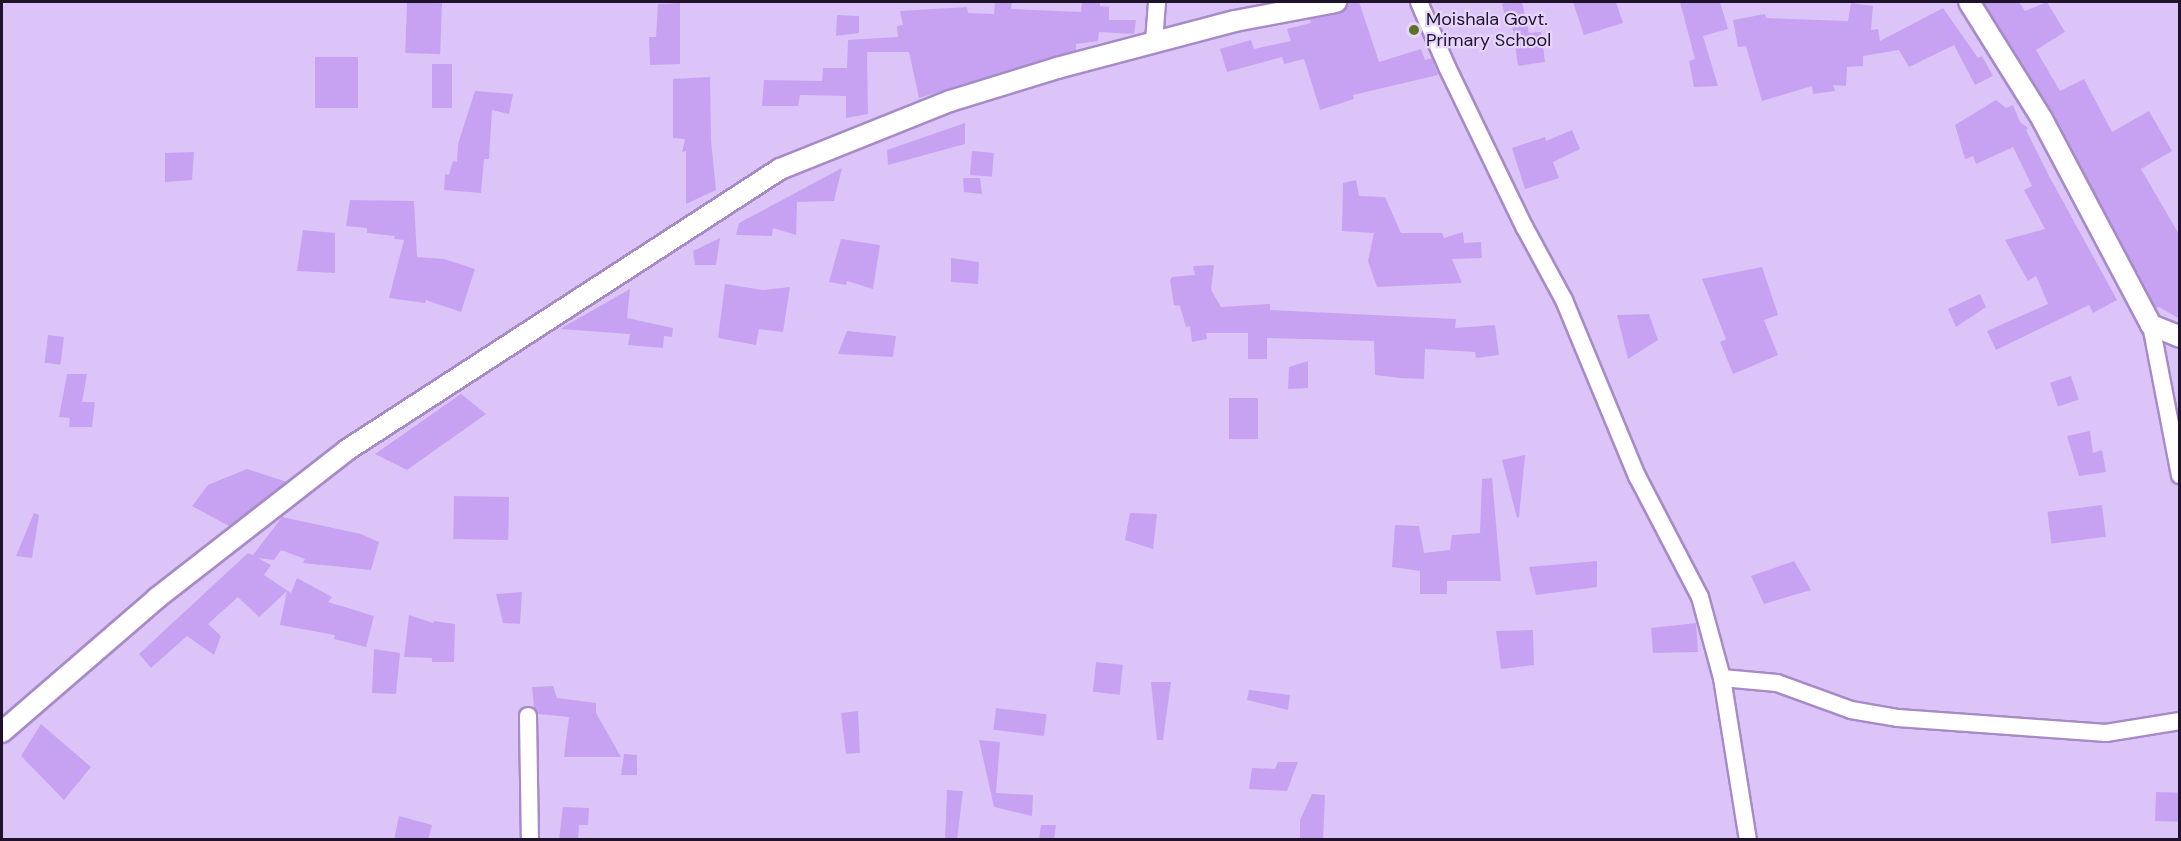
<!DOCTYPE html>
<style>
body{margin:0}
#map{position:relative;width:2181px;height:841px;overflow:hidden;background:#dcc4f8;font-family:"DM Sans",sans-serif}
div>[style]{position:absolute}
.building>*{inset:0;background:#c7a2f2;transform-origin:0 0}
.roads{filter:drop-shadow(2px 0 #a78bc8) drop-shadow(-2px 0 #a78bc8) drop-shadow(0 2px #a78bc8) drop-shadow(0 -2px #a78bc8)}
.minor>*{height:16px;margin:-8px;padding:0 8px;transform-origin:8px;border-radius:8px;background:#fff}
.tertiary>*{height:20px;margin:-10px;padding:0 10px;transform-origin:10px;border-radius:10px;background:#fff}
.dots>*{width:16px;height:16px;translate:-50% -50%;box-sizing:border-box;border:3px solid #e6d4fc;border-radius:50%}
span{translate:-50% -50%;white-space:nowrap;text-align:center;line-height:1.15;-webkit-text-stroke:4.5px #e6d4fc;paint-order:stroke}
.poi-label{font-size:18px;color:#1f132b}
.left{translate:0 -50%;text-align:left}
.frame{position:absolute;inset:0;border:3px solid #1f132b;pointer-events:none}
</style>
<div id="map">
<div class="building">
<div style="left:407px;top:2px;width:35px;height:51px;rotate:2deg"></div>
<div style="clip-path:polygon(995px 2px,1012px 2px,1011px 9px,1081px 12px,1082px 2px,1100px 2px,1100px 6px,1109px 7px,1109px 20px,1136px 20px,1134px 34px,1099px 32px,1098px 41px,1076px 44px,1076px 51px,919px 98px,909px 52px,867px 52px,868px 114px,846px 118px,846px 96px,800px 95px,798px 106px,762px 106px,764px 80px,822px 81px,823px 68px,847px 68px,848px 40px,898px 37px,897px 26px,903px 25px,900px 11px,967px 7px,968px 13px,994px 14px)"></div>
<div style="clip-path:polygon(1348px 2px,1359px 2px,1379px 62px,1421px 49px,1425px 60px,1432px 58px,1438px 75px,1353px 95px,1354px 99px,1320px 110px,1304px 59px,1284px 64px,1282px 57px,1227px 72px,1220px 49px,1251px 40px,1254px 49px,1291px 41px,1287px 29px,1311px 23px,1310px 19px,1339px 14px,1344px 11px)"></div>
<div style="clip-path:polygon(1509px 2px,1522px 2px,1529px 33px,1541px 32px,1545px 62px,1518px 66px,1512px 23px,1507px 24px,1502px 4px)"></div>
<div style="clip-path:polygon(1573px 2px,1616px 2px,1623px 23px,1584px 35px)"></div>
<div style="clip-path:polygon(1680px 2px,1720px 2px,1728px 29px,1703px 36px,1718px 86px,1694px 87px,1689px 61px,1695px 59px)"></div>
<div style="clip-path:polygon(1983px 2px,2019px 2px,2025px 11px,2047px 2px,2065px 32px,2036px 50px,2060px 91px,2084px 79px,2112px 132px,2149px 111px,2172px 151px,2141px 169px,2180px 236px,2180px 319px,2159px 307px,2156px 308px,2052px 113px)"></div>
<div style="clip-path:polygon(680px 3px,680px 64px,650px 65px,649px 37px,656px 37px,658px 4px)"></div>
<div style="clip-path:polygon(1851px 3px,1873px 6px,1871px 30px,1878px 29px,1880px 41px,1943px 8px,1978px 58px,1982px 56px,1993px 76px,1975px 85px,1954px 45px,1909px 67px,1899px 50px,1863px 56px,1863px 66px,1847px 67px,1846px 86px,1833px 85px,1835px 91px,1813px 94px,1812px 86px,1762px 101px,1746px 46px,1738px 47px,1733px 20px,1765px 14px,1766px 18px,1848px 21px)"></div>
<div style="clip-path:polygon(837px 15px,859px 16px,859px 33px,836px 36px)"></div>
<div style="left:315px;top:57px;width:43px;height:51px"></div>
<div style="left:432px;top:64px;width:20px;height:44px"></div>
<div style="clip-path:polygon(710px 77px,711px 140px,716px 190px,686px 204px,686px 151px,682px 152px,685px 139px,673px 138px,673px 79px)"></div>
<div style="clip-path:polygon(475px 91px,513px 94px,509px 114px,492px 110px,489px 159px,484px 159px,481px 193px,444px 190px,445px 174px,449px 175px,453px 161px,457px 162px,458px 144px)"></div>
<div style="clip-path:polygon(1996px 100px,2006px 108px,2013px 105px,2020px 122px,2028px 128px,2026px 130px,2049px 176px,2117px 300px,2093px 313px,2089px 305px,1996px 350px,1987px 331px,2048px 304px,2036px 276px,2028px 281px,2005px 240px,2045px 229px,2024px 190px,2032px 186px,2013px 147px,1976px 164px,1973px 156px,1965px 159px,1955px 125px)"></div>
<div style="clip-path:polygon(965px 123px,965px 144px,888px 165px,887px 150px)"></div>
<div style="clip-path:polygon(1572px 130px,1580px 149px,1553px 162px,1559px 178px,1525px 189px,1512px 148px,1545px 137px,1546px 141px)"></div>
<div style="left:972px;top:151px;width:22px;height:24px;rotate:5deg"></div>
<div style="clip-path:polygon(194px 152px,192px 180px,165px 182px,165px 153px)"></div>
<div style="clip-path:polygon(842px 168px,834px 201px,797px 202px,796px 235px,773px 228px,772px 236px,736px 235px,739px 223px)"></div>
<div style="clip-path:polygon(963px 178px,980px 178px,982px 194px,964px 192px)"></div>
<div style="clip-path:polygon(1356px 180px,1359px 196px,1385px 197px,1401px 233px,1442px 233px,1444px 238px,1463px 232px,1464px 243px,1481px 242px,1482px 258px,1452px 259px,1462px 283px,1377px 287px,1368px 261px,1374px 233px,1342px 231px,1343px 183px)"></div>
<div style="clip-path:polygon(350px 200px,414px 201px,417px 257px,444px 259px,475px 269px,461px 312px,426px 300px,425px 303px,389px 298px,404px 240px,394px 239px,395px 236px,367px 233px,367px 228px,346px 226px)"></div>
<div style="clip-path:polygon(303px 230px,335px 233px,335px 273px,297px 271px)"></div>
<div style="clip-path:polygon(720px 238px,716px 265px,695px 265px,693px 251px)"></div>
<div style="clip-path:polygon(841px 239px,880px 245px,873px 289px,847px 281px,846px 285px,829px 282px)"></div>
<div style="clip-path:polygon(951px 258px,979px 262px,978px 284px,951px 282px)"></div>
<div style="clip-path:polygon(1214px 265px,1211px 290px,1221px 307px,1270px 304px,1270px 310px,1456px 319px,1455px 328px,1495px 325px,1499px 355px,1476px 358px,1475px 352px,1425px 349px,1424px 379px,1400px 378px,1375px 375px,1374px 341px,1267px 338px,1267px 359px,1248px 359px,1248px 333px,1206px 333px,1207px 339px,1192px 342px,1190px 326px,1186px 327px,1180px 306px,1174px 305px,1170px 280px,1172px 277px,1195px 275px,1193px 266px)"></div>
<div style="clip-path:polygon(1762px 267px,1778px 315px,1764px 320px,1778px 355px,1733px 374px,1720px 342px,1726px 339px,1702px 279px)"></div>
<div style="clip-path:polygon(725px 284px,763px 290px,790px 287px,783px 332px,759px 329px,756px 345px,718px 338px)"></div>
<div style="clip-path:polygon(630px 289px,627px 318px,673px 328px,672px 337px,664px 336px,663px 348px,628px 345px,630px 334px,560px 329px)"></div>
<div style="clip-path:polygon(1980px 294px,1986px 307px,1956px 327px,1948px 309px)"></div>
<div style="clip-path:polygon(1649px 314px,1658px 340px,1628px 359px,1617px 315px)"></div>
<div style="clip-path:polygon(847px 331px,896px 336px,893px 357px,838px 354px)"></div>
<div style="left:48px;top:335px;width:16px;height:28px;rotate:7deg"></div>
<div style="clip-path:polygon(1308px 361px,1308px 388px,1288px 389px,1289px 367px)"></div>
<div style="clip-path:polygon(67px 374px,87px 374px,82px 402px,95px 402px,92px 427px,69px 427px,70px 418px,59px 417px)"></div>
<div style="left:2071px;top:376px;width:25px;height:22px;rotate:72deg"></div>
<div style="clip-path:polygon(461px 394px,486px 414px,407px 470px,375px 454px)"></div>
<div style="left:1229px;top:398px;width:29px;height:41px"></div>
<div style="clip-path:polygon(2090px 431px,2093px 453px,2102px 450px,2106px 472px,2079px 476px,2067px 436px)"></div>
<div style="clip-path:polygon(1525px 455px,1519px 517px,1517px 518px,1502px 460px)"></div>
<div style="clip-path:polygon(247px 469px,287px 482px,229px 526px,192px 506px,208px 485px)"></div>
<div style="clip-path:polygon(1492px 478px,1501px 581px,1447px 581px,1447px 594px,1420px 594px,1420px 571px,1392px 567px,1395px 525px,1419px 526px,1424px 553px,1450px 550px,1452px 535px,1480px 533px,1482px 479px)"></div>
<div style="left:454px;top:496px;width:55px;height:43px;rotate:1deg"></div>
<div style="left:2102px;top:505px;width:32px;height:55px;rotate:83deg"></div>
<div style="clip-path:polygon(34px 513px,39px 515px,32px 558px,16px 556px)"></div>
<div style="clip-path:polygon(1130px 513px,1157px 514px,1153px 549px,1125px 540px)"></div>
<div style="clip-path:polygon(282px 517px,361px 534px,379px 542px,371px 570px,303px 563px,305px 559px,281px 550px,274px 560px,258px 558px,271px 565px,264px 575px,291px 593px,297px 578px,332px 597px,328px 602px,374px 616px,366px 647px,334px 639px,335px 635px,280px 625px,287px 591px,259px 617px,238px 597px,208px 624px,221px 636px,214px 655px,187px 636px,151px 668px,139px 654px,248px 553px,253px 555px)"></div>
<div style="clip-path:polygon(1597px 561px,1597px 587px,1536px 595px,1529px 567px)"></div>
<div style="clip-path:polygon(1794px 561px,1811px 590px,1764px 604px,1751px 576px)"></div>
<div style="clip-path:polygon(522px 592px,520px 624px,503px 623px,496px 594px)"></div>
<div style="clip-path:polygon(409px 615px,433px 623px,434px 621px,455px 624px,454px 662px,432px 662px,432px 658px,404px 657px)"></div>
<div style="clip-path:polygon(1696px 623px,1698px 652px,1653px 653px,1651px 628px)"></div>
<div style="clip-path:polygon(1533px 630px,1534px 665px,1501px 669px,1496px 631px)"></div>
<div style="clip-path:polygon(374px 649px,400px 653px,396px 694px,372px 693px)"></div>
<div style="left:1096px;top:662px;width:27px;height:30px;rotate:6deg"></div>
<div style="clip-path:polygon(1151px 682px,1171px 682px,1163px 740px,1157px 740px)"></div>
<div style="clip-path:polygon(553px 686px,557px 698px,596px 703px,596px 713px,621px 757px,564px 757px,569px 717px,538px 714px,534px 707px,532px 687px)"></div>
<div style="clip-path:polygon(1249px 690px,1290px 695px,1288px 710px,1247px 700px)"></div>
<div style="left:996px;top:708px;width:51px;height:22px;rotate:7deg"></div>
<div style="clip-path:polygon(858px 711px,860px 753px,846px 754px,841px 713px)"></div>
<div style="clip-path:polygon(41px 724px,91px 767px,64px 800px,21px 756px)"></div>
<div style="clip-path:polygon(979px 740px,1000px 742px,996px 793px,1033px 795px,1032px 816px,994px 807px)"></div>
<div style="clip-path:polygon(624px 754px,637px 755px,637px 775px,621px 775px)"></div>
<div style="clip-path:polygon(1278px 762px,1298px 762px,1287px 791px,1249px 789px,1252px 768px,1275px 769px)"></div>
<div style="clip-path:polygon(947px 790px,963px 791px,957px 840px,945px 840px)"></div>
<div style="left:2156px;top:792px;width:24px;height:29px;rotate:2deg"></div>
<div style="clip-path:polygon(1312px 794px,1325px 795px,1323px 840px,1300px 840px,1300px 820px)"></div>
<div style="clip-path:polygon(563px 807px,589px 808px,588px 825px,579px 825px,578px 840px,559px 840px)"></div>
<div style="clip-path:polygon(399px 816px,432px 825px,428px 840px,394px 840px)"></div>
<div style="clip-path:polygon(1041px 825px,1056px 825px,1054px 840px,1039px 840px)"></div>
</div>
<div class="roads">
<div class="minor">
<div style="left:1419px;top:2px;width:71px;rotate:66.7deg"></div>
<div style="left:1447px;top:67px;width:179px;rotate:64.2deg"></div>
<div style="left:1525px;top:228px;width:82px;rotate:61.6deg"></div>
<div style="left:1564px;top:300px;width:191px;rotate:67.5deg"></div>
<div style="left:1637px;top:476px;width:136px;rotate:62.5deg"></div>
<div style="left:1700px;top:597px;width:84px;rotate:74.8deg"></div>
<div style="left:1722px;top:678px;width:164px;rotate:80.9deg"></div>
<div style="left:1154px;top:42px;width:40px;rotate:-85.7deg"></div>
<div style="left:2151px;top:325px;width:153px;rotate:79.1deg"></div>
<div style="left:1722px;top:678px;width:55px;rotate:5.2deg"></div>
<div style="left:1777px;top:683px;width:79px;rotate:20deg"></div>
<div style="left:1851px;top:710px;width:48px;rotate:9.7deg"></div>
<div style="left:1898px;top:718px;width:209px;rotate:4.1deg"></div>
<div style="left:2106px;top:733px;width:75px;rotate:-9.2deg"></div>
<div style="left:528px;top:716px;width:124px;rotate:89.1deg"></div>
</div>
<div class="tertiary">
<div style="left:1969px;top:2px;width:138px;rotate:58deg"></div>
<div style="left:2042px;top:119px;width:233px;rotate:62.1deg"></div>
<div style="left:2151px;top:325px;width:31px;rotate:22deg"></div>
<div style="left:2px;top:732px;width:205px;rotate:-40.8deg"></div>
<div style="left:157px;top:598px;width:241px;rotate:-37.9deg"></div>
<div style="left:347px;top:450px;width:516px;rotate:-32.98deg"></div>
<div style="left:780px;top:169px;width:183px;rotate:-21.8deg"></div>
<div style="left:950px;top:101px;width:112px;rotate:-17.1deg"></div>
<div style="left:1057px;top:68px;width:184px;rotate:-14.8deg"></div>
<div style="left:1235px;top:21px;width:103px;rotate:-10.7deg"></div>
</div>
</div>
<div class="dots">
<div style="left:1414px;top:30px;background:#5a7325"></div>
</div>
<div class="poi-label">
<span class="left" style="left:1426px;top:30px">Moishala Govt.<br>Primary School</span>
</div>
<div class="frame"></div>
</div>
